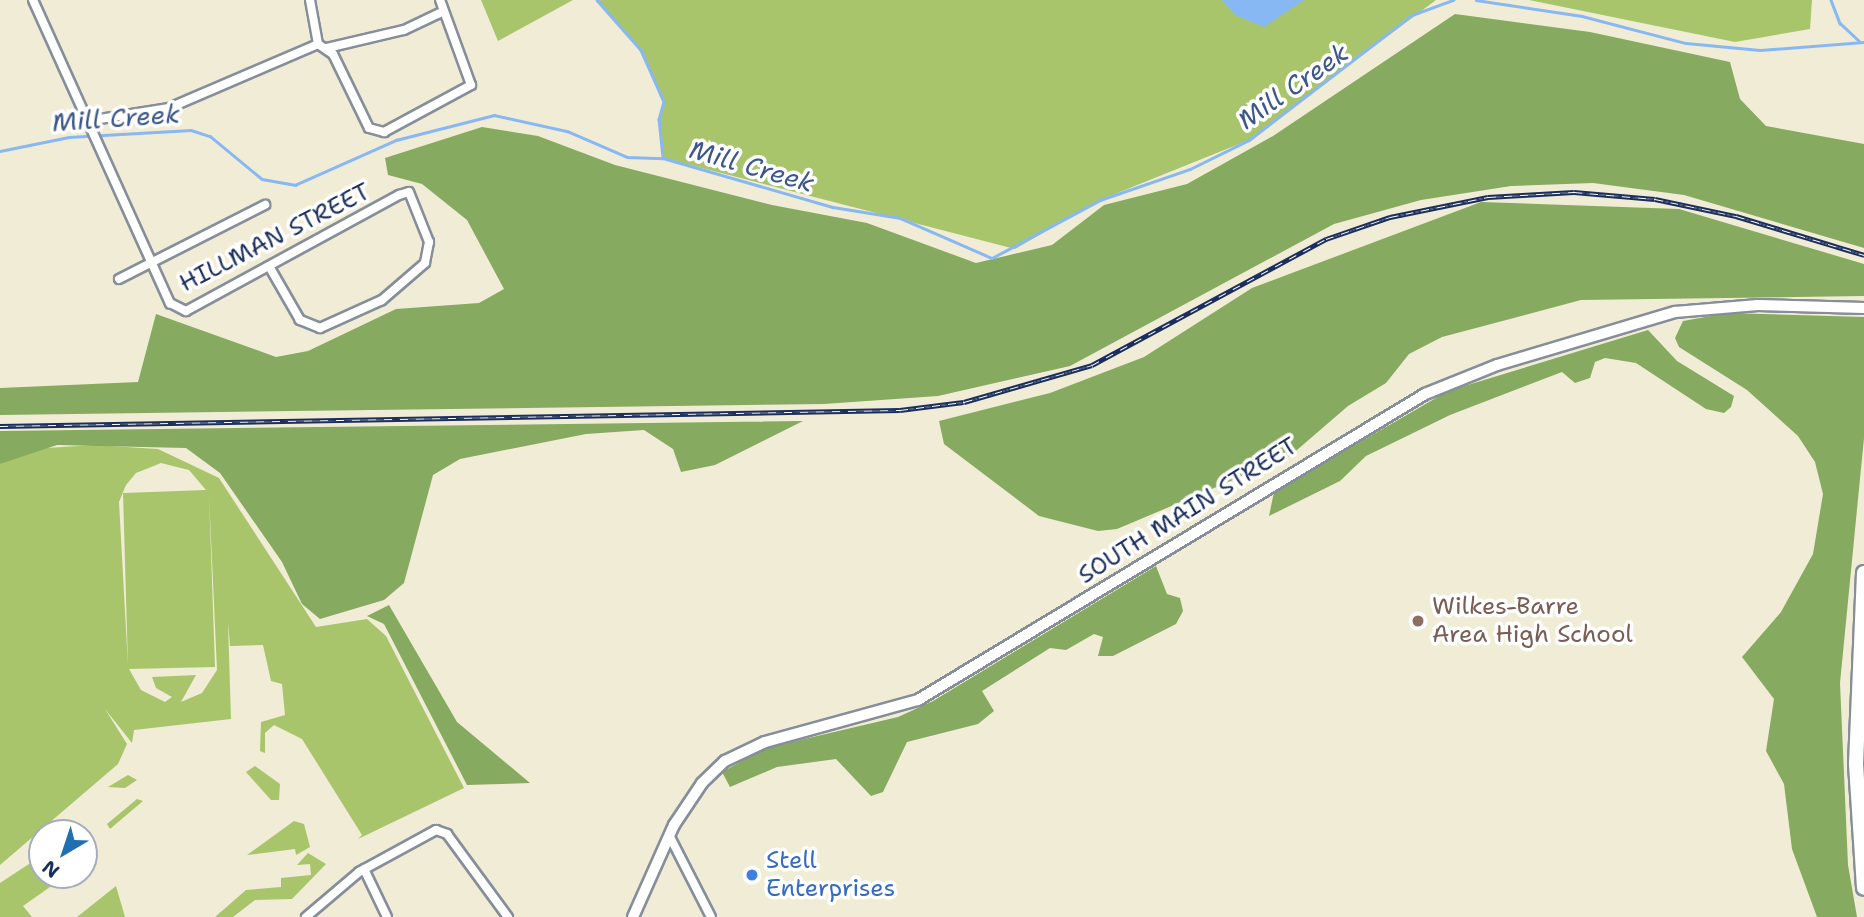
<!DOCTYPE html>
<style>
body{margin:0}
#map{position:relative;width:1864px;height:917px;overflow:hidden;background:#f1ecd6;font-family:"Shantell Sans",sans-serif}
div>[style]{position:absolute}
.green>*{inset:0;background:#a8c56c}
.forest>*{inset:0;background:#86aa60}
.water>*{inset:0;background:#88b8f3}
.stream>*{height:2.5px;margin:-1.25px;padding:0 1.25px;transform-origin:1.25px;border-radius:1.25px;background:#88b8f3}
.roads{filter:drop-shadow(2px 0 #868e9a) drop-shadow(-2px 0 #868e9a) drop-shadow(0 2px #868e9a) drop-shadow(0 -2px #868e9a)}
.street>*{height:8px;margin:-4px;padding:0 4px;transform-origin:4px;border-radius:4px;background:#fff}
.secondary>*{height:10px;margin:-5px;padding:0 5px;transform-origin:5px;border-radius:5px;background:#fff}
.highway>*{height:14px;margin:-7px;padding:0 7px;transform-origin:7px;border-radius:7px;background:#fff}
.rail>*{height:5px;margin-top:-2.5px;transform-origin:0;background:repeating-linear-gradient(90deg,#fff 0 8px,#1b2f5e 0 16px);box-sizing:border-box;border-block:2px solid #1b2f5e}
.dots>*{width:19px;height:19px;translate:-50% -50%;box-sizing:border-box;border:4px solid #fff;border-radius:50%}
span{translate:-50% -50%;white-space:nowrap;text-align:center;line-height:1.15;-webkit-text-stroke:7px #fff;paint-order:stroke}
.street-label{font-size:24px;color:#1b2f5e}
.education-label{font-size:24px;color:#785e54}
.left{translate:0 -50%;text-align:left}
.shop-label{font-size:24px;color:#366cbe}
.water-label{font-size:26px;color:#3c588b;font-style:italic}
.north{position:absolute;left:28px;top:819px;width:70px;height:70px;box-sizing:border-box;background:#fff;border:2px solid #a4acbf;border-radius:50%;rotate:219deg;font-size:19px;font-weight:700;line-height:28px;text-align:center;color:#1b2f5e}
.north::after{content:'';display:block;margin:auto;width:24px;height:32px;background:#1f6fb2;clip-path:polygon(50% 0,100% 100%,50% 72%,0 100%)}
</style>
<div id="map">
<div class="green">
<div style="clip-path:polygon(481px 0,573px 0,498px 41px)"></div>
<div style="clip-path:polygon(597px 0,1436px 0,1249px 140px,1100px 200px,1015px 249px,663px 158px,659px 119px,664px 101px,641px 50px)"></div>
<div style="clip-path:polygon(1529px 0,1812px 0,1810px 29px,1735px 42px)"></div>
<div style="clip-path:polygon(evenodd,94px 445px,158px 449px,219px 478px,316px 627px,367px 619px,386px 636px,464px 788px,358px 839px,362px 835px,302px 739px,274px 725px,265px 733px,265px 753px,260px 751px,261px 722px,285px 715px,282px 684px,271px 681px,263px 645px,230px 646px,228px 622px,231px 719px,134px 730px,132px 743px,105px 709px,127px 744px,118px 764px,0 865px,0 464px,30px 449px,94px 445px,161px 463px,189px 470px,206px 490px,123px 493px,128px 666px,119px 502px,126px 485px,136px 473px,161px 463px,94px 445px,209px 495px,217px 670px,202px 693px,181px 702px,196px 675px,152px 677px,156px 688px,172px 697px,165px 702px,141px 690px,129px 669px,215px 667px,209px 495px)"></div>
<div style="clip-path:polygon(255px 766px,280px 784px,279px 800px,271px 800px,246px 772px)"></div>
<div style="clip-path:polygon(128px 775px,137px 780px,125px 788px,108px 787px)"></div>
<div style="clip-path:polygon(137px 799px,143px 801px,110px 829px,107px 824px)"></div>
<div style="clip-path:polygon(294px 821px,304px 824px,310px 847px,296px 855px,295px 849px,247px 855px)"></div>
<div style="clip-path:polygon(308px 853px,326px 864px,292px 899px,255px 900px,233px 917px,215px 917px,246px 890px,281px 887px,281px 878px,311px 875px,310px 864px,297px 865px)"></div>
<div style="clip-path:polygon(32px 862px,42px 863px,42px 875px,67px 875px,23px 906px,32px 917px,0 917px,0 883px)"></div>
<div style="clip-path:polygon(116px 886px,125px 917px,77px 917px)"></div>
</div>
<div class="forest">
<div style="clip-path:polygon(1455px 14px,1590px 32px,1730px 62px,1740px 99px,1766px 126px,1864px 144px,1864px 248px,1684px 195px,1593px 183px,1511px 186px,1421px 200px,1334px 224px,1070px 366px,938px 396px,824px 404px,0 415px,0 388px,138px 382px,156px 314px,276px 357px,308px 351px,396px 309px,479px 303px,504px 289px,467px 220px,422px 184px,388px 175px,385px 158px,482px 127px,538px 136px,615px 165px,772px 205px,867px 223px,976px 263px,1052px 245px,1104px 205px,1187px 184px,1273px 136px)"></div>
<div style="clip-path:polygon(1481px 202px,1679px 209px,1864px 264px,1864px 296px,1581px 300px,1442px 337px,1409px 354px,1386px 383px,1348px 406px,1290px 456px,1117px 529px,1098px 531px,1039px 516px,944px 444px,939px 421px,1050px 393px,1144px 357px,1252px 288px)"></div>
<div style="clip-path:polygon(1728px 313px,1864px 317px,1864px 438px,1840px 683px,1848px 865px,1857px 917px,1817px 917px,1792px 849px,1784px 784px,1766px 751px,1774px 699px,1742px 657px,1781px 612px,1813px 554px,1823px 494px,1815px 462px,1798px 436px,1747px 390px,1679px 347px,1675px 338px,1683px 321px)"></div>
<div style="clip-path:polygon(1648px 330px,1677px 361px,1734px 396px,1731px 407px,1724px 413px,1706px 409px,1636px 363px,1605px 358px,1595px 362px,1590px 378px,1575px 383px,1562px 372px,1450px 415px,1366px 456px,1340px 481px,1269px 516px,1274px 492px,1448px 391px)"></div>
<div style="clip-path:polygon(803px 421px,715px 465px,681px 472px,673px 449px,644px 430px,586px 434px,460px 459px,433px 475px,404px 583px,384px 600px,320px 619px,302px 604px,282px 562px,220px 473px,186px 448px,57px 445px,0 464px,0 431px)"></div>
<div style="clip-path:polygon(1156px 566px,1167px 594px,1180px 598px,1183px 611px,1176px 624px,1113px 656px,1098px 656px,1103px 637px,1094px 634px,1066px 650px,1050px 648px,982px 691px,994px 711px,978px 724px,907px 742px,883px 792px,871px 796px,836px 759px,777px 767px,730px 787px,722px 772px,766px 748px,898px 717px,933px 701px)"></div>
<div style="clip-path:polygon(389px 605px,457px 722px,530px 783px,467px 785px,384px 624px,367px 616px)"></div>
</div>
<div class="water">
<div style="clip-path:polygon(1222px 0,1304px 0,1264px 27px,1235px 15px)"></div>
</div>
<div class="stream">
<div style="left:597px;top:0;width:67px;rotate:48.7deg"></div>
<div style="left:641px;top:50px;width:57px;rotate:66.1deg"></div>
<div style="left:664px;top:102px;width:18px;rotate:106deg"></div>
<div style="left:659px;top:119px;width:37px;rotate:84deg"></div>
<div style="left:1476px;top:0;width:107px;rotate:8.6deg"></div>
<div style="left:1582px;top:16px;width:107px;rotate:14.6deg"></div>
<div style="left:1686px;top:43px;width:74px;rotate:5.4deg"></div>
<div style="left:1760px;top:50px;width:104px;rotate:-4.4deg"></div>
<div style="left:1831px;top:0;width:25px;rotate:69deg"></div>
<div style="left:1840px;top:23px;width:26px;rotate:43deg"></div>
<div style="left:0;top:151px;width:70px;rotate:-11.5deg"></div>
<div style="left:69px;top:137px;width:122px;rotate:-3.3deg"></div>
<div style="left:191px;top:130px;width:20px;rotate:18deg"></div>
<div style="left:210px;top:136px;width:67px;rotate:39.6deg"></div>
<div style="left:262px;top:179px;width:34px;rotate:10deg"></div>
<div style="left:295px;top:185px;width:111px;rotate:-24deg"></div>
<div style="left:396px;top:140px;width:101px;rotate:-14.3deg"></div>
<div style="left:494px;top:115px;width:75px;rotate:12.4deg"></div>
<div style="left:567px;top:131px;width:65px;rotate:23.4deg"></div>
<div style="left:627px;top:157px;width:36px;rotate:2deg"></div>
<div style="left:663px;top:158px;width:177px;rotate:16.1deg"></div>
<div style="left:833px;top:207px;width:68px;rotate:9.3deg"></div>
<div style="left:900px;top:218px;width:100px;rotate:23.5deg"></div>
<div style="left:992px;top:258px;width:123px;rotate:-28.2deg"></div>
<div style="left:1100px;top:200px;width:95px;rotate:-19deg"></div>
<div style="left:1190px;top:169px;width:66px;rotate:-26.2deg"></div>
<div style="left:1249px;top:140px;width:205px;rotate:-37.5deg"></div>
<div style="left:1412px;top:15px;width:44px;rotate:-20.1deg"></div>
</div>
<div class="roads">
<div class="street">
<div style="left:33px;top:0;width:333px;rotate:65.7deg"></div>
<div style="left:170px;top:303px;width:18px;rotate:27deg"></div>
<div style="left:186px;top:311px;width:243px;rotate:-28.6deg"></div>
<div style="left:399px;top:195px;width:10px;rotate:-17deg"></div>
<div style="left:409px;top:192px;width:54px;rotate:68.2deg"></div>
<div style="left:429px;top:242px;width:21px;rotate:101deg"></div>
<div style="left:425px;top:263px;width:57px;rotate:139.3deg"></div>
<div style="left:382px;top:300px;width:68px;rotate:155.7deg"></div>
<div style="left:320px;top:328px;width:22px;rotate:-158deg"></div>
<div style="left:300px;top:320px;width:62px;rotate:-119.9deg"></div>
<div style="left:310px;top:0;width:45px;rotate:79.7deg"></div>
<div style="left:318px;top:44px;width:18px;rotate:34deg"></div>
<div style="left:333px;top:54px;width:82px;rotate:64.1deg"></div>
<div style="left:369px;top:128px;width:16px;rotate:15deg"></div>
<div style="left:384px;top:132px;width:99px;rotate:-28.4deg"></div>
<div style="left:471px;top:85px;width:90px;rotate:-110deg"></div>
<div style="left:327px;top:48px;width:79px;rotate:-13.2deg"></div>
<div style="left:404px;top:30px;width:44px;rotate:-25.4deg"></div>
<div style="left:87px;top:121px;width:83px;rotate:-9deg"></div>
<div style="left:169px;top:108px;width:162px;rotate:-23.2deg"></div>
<div style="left:119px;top:279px;width:164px;rotate:-26.9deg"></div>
<div style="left:669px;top:835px;width:92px;rotate:62.9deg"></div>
<div style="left:364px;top:869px;width:53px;rotate:64.4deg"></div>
<div style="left:306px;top:917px;width:70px;rotate:-40.3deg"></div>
<div style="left:359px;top:872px;width:88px;rotate:-28.6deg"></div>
<div style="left:436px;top:830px;width:12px;rotate:20deg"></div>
<div style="left:447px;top:834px;width:103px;rotate:53.7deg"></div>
</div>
<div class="secondary">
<div style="left:633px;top:917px;width:101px;rotate:-66deg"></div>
<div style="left:674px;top:825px;width:50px;rotate:-56.3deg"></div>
<div style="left:702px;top:783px;width:32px;rotate:-44deg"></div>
<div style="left:725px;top:761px;width:44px;rotate:-25.4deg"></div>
<div style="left:765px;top:742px;width:159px;rotate:-15.4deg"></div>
<div style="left:918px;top:700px;width:592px;rotate:-31.11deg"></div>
<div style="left:1425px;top:394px;width:78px;rotate:-21.9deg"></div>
<div style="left:1497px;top:365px;width:186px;rotate:-16.6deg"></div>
<div style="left:1675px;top:312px;width:83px;rotate:-4.8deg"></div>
<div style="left:1758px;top:305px;width:106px;rotate:1.6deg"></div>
</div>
<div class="highway">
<div style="left:1864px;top:573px;width:191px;rotate:92.4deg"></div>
<div style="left:1856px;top:764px;width:124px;rotate:86.3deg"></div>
</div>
</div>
<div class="rail">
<div style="left:0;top:426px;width:900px;rotate:-1.02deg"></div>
<div style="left:900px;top:410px;width:64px;rotate:-7.1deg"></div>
<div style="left:964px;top:402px;width:133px;rotate:-16.1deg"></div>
<div style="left:1092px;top:365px;width:266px;rotate:-28.3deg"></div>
<div style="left:1326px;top:239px;width:68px;rotate:-19deg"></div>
<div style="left:1390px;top:217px;width:100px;rotate:-11.5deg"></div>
<div style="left:1488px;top:197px;width:86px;rotate:-3.3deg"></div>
<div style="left:1574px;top:192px;width:81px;rotate:4.9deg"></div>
<div style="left:1655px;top:199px;width:83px;rotate:11.9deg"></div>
<div style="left:1736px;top:216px;width:134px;rotate:16.9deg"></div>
</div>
<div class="dots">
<div style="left:1418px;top:621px;background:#8d6e63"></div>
<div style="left:752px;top:875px;background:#3f7fe0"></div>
</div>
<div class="street-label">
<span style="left:275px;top:238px;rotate:-27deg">HILLMAN STREET</span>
<span style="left:1188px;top:511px;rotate:-32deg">SOUTH MAIN STREET</span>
</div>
<div class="education-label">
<span class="left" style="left:1432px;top:621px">Wilkes-Barre<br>Area High School</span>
</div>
<div class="shop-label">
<span class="left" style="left:766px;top:875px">Stell<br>Enterprises</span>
</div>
<div class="water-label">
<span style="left:1293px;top:86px;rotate:-35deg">Mill Creek</span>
<span style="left:116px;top:118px;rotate:-4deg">Mill Creek</span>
<span style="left:752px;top:166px;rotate:16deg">Mill Creek</span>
</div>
<div class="north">N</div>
</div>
